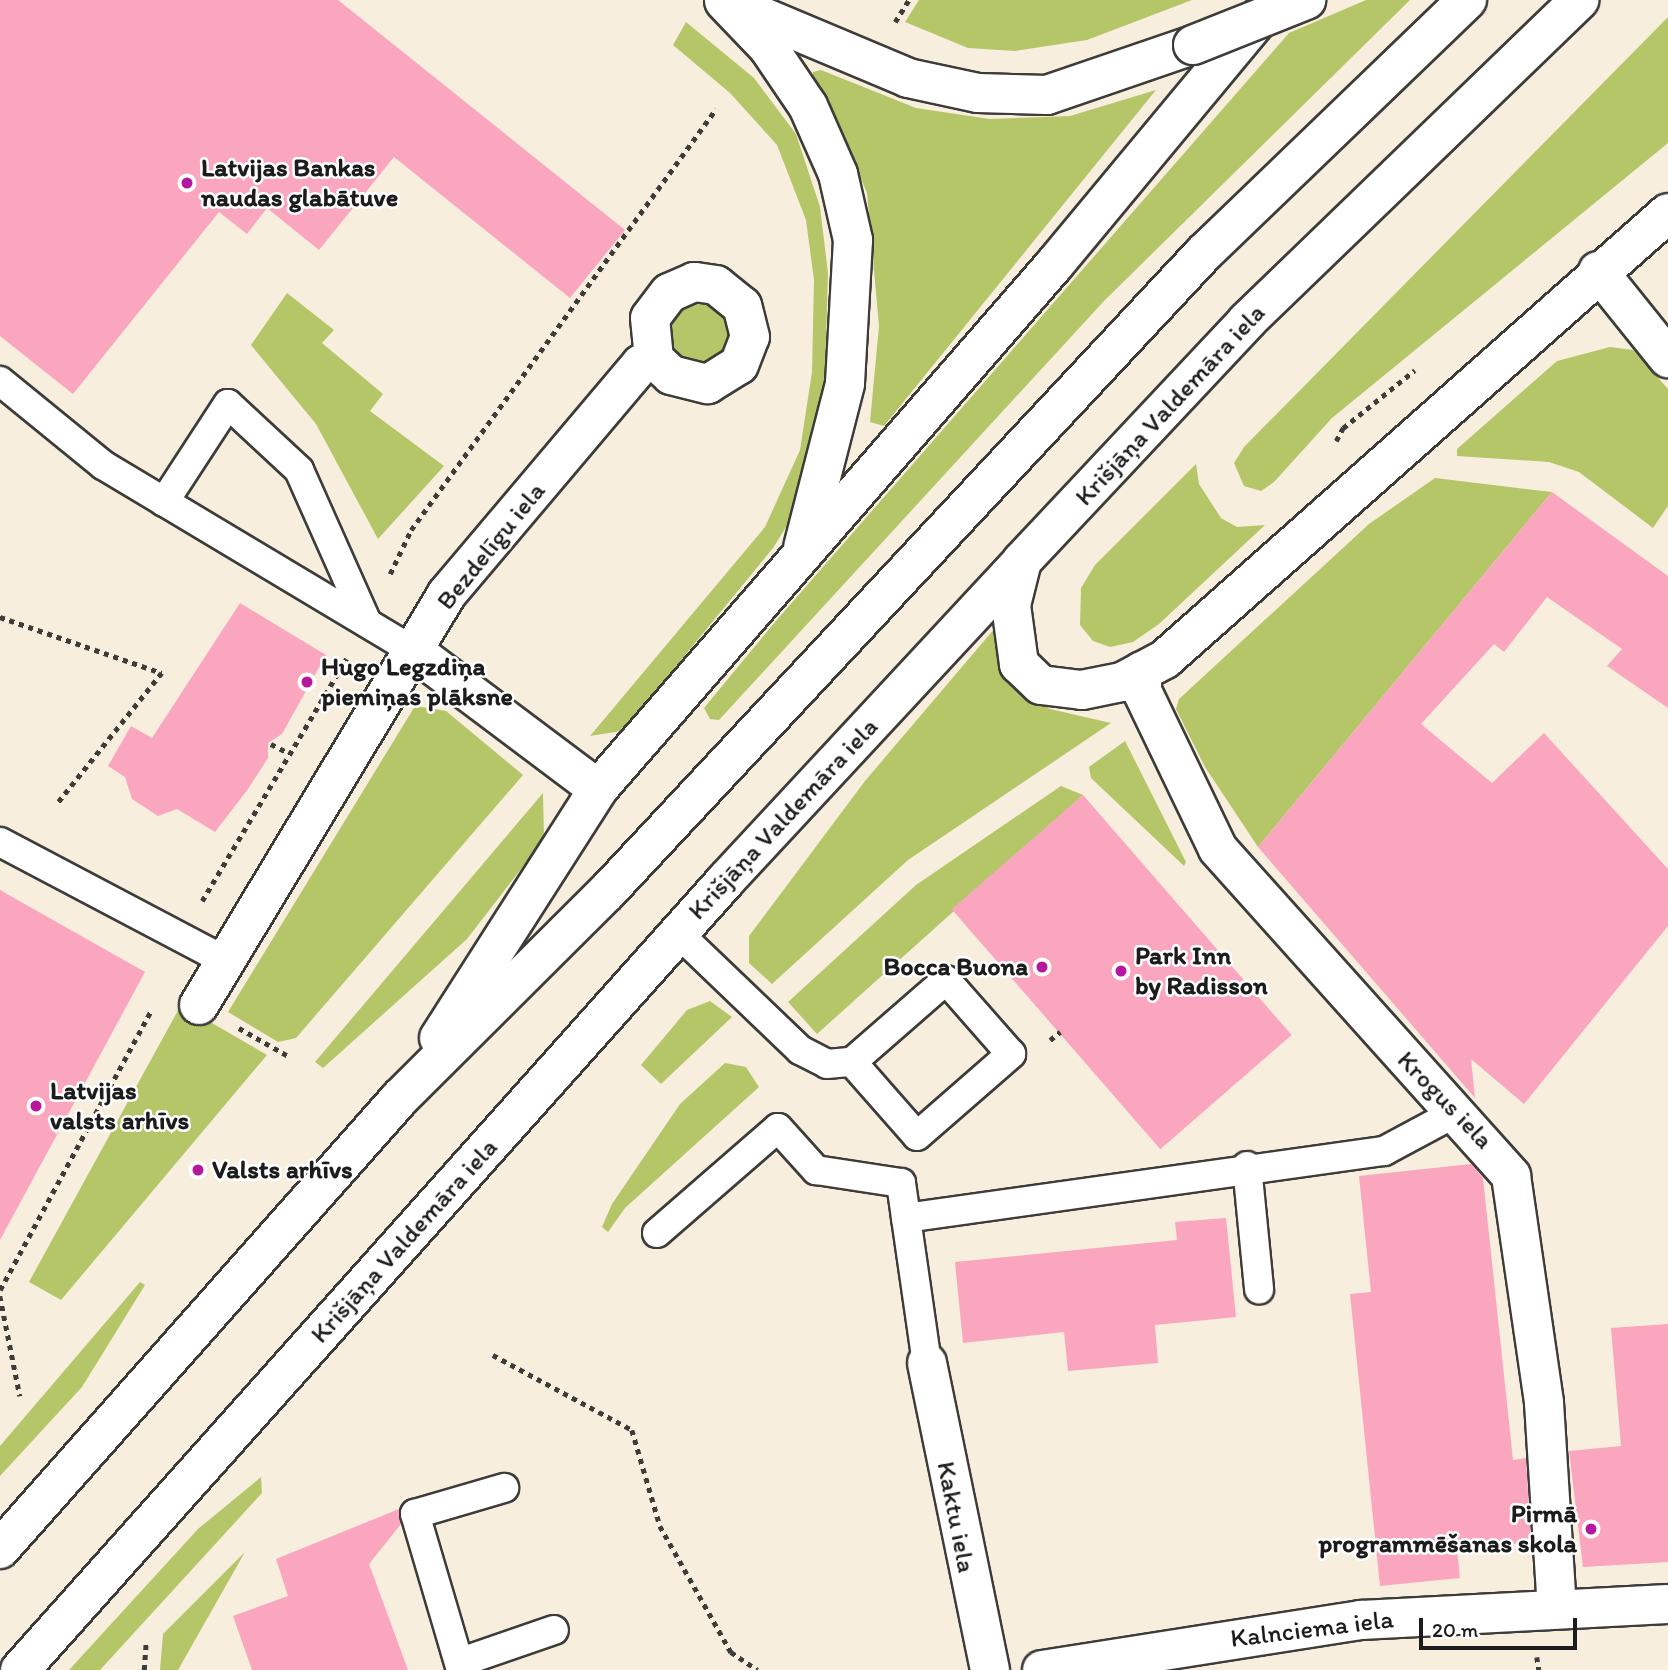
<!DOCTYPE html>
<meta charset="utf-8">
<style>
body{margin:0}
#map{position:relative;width:1668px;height:1670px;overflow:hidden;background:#f7eedd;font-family:Itim,sans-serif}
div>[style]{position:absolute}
.green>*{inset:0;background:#b5c669}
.building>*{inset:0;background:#faa6bf;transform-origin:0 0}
.path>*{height:4.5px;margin-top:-2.25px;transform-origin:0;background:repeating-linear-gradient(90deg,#3d3c39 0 5px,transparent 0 10px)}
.roads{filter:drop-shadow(2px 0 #3d3c39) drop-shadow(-2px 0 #3d3c39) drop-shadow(0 2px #3d3c39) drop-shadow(0 -2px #3d3c39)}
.lane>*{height:28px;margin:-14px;padding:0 14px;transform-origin:14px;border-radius:14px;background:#fff}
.street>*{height:38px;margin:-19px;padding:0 19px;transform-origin:19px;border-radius:19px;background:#fff}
.secondary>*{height:38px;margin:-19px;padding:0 19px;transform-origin:19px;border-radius:19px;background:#fff}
.primary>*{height:38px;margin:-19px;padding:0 19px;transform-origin:19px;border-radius:19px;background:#fff}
.bridges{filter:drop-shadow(2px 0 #3d3c39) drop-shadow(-2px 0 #3d3c39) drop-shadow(0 2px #3d3c39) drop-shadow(0 -2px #3d3c39)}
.street-bridge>*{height:38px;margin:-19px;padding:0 19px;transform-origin:19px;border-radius:19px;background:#fff}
.dots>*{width:19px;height:19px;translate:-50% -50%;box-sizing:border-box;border:4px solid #fff;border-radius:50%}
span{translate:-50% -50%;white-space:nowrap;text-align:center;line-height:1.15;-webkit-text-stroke:5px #fff;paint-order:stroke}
.poi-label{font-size:26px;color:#1c1c1c;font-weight:700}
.left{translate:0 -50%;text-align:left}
.right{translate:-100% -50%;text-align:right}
.street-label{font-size:26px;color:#1c1c1c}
.scale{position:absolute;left:1419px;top:1618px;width:158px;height:32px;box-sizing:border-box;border:4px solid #1c1c1c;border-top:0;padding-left:9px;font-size:21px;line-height:24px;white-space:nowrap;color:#1c1c1c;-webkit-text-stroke:5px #fff;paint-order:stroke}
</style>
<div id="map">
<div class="green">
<div style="clip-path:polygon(919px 0,1192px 0,1087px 40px,1015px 51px,968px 48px,905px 22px)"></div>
<div style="clip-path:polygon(1366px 0,1410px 0,1104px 301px,719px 720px,710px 719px,704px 708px,775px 622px,1289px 33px)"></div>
<div style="clip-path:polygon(1668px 17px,1668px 143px,1332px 418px,1274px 482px,1261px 491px,1244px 486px,1234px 463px,1244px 447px)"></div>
<div style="clip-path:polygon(686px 22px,754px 78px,796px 134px,820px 207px,828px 273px,823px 437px,799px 506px,773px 548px,632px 720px,621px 731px,590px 736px,765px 527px,800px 450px,812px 372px,814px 280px,806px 220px,777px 145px,730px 93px,673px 45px)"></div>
<div style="clip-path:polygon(821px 70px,916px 108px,990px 119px,1070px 116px,1156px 90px,884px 426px,870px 422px,879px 326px,867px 193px,827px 98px,813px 80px,813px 72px)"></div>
<div style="clip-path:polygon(287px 293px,334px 330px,322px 343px,383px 394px,370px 411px,444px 466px,378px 539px,316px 424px,251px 345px)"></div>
<div style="clip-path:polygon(703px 295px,736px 327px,728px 355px,700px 368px,670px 353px,668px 313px)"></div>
<div style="clip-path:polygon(1610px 347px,1633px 350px,1668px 389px,1668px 506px,1653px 528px,1579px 472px,1549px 462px,1457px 456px,1457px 449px,1557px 361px)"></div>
<div style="clip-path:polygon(1196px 464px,1199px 484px,1221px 518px,1237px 527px,1265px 525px,1159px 624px,1133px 642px,1110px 647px,1093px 641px,1080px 625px,1081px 588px,1095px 565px)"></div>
<div style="clip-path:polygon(1435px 478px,1552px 492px,1258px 847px,1205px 767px,1176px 709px,1179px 699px,1369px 524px)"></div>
<div style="clip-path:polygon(995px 628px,1016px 682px,1050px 709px,1111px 723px,908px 860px,772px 984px,749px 963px,749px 936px,865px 781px)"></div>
<div style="clip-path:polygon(415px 706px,446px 711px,523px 775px,296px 1038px,278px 1042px,228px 1012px)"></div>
<div style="clip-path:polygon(1125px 741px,1186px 862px,1184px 866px,1091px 778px,1089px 767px)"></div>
<div style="clip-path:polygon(1061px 786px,1083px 795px,817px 1034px,788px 1002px,916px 885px)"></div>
<div style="clip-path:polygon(543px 793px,544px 839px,467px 939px,323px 1068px,315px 1062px)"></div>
<div style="clip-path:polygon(710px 1001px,732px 1017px,661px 1084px,641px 1065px,687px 1010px)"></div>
<div style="clip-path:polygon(181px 1005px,267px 1055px,61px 1300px,29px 1282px)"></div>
<div style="clip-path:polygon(725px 1063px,746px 1067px,759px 1087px,625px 1208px,608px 1232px,602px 1227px,612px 1204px,680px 1104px)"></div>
<div style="clip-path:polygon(140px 1282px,145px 1285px,82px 1387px,0 1476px,0 1446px)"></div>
<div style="clip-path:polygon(261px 1477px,262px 1493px,100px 1670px,69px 1670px,198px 1529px)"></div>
<div style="clip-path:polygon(245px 1552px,178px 1670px,160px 1670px,163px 1634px)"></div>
</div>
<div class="building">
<div style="clip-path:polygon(0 0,338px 0,625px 230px,570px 298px,394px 157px,319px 250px,267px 208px,247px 234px,219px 212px,73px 394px,0 336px)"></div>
<div style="clip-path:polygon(1552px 492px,1668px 576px,1668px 708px,1607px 666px,1622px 649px,1547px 597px,1504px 652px,1494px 644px,1421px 724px,1492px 783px,1544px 733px,1668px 869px,1668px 926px,1524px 1104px,1471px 1059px,1475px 1098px,1258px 847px)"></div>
<div style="clip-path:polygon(240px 603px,326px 655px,282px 734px,268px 743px,268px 758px,248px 789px,215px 832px,177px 809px,158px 816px,132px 799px,125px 777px,108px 766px,131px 726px,152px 738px)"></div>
<div style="left:1083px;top:795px;width:318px;height:174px;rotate:49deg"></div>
<div style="clip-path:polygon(0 890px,145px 972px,0 1240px)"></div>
<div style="clip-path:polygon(1471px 1164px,1483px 1178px,1513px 1460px,1526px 1458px,1531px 1542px,1457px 1550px,1460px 1578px,1380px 1586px,1350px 1294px,1371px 1292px,1359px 1176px)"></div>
<div style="clip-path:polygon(1226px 1218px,1236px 1317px,1155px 1325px,1158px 1363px,1068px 1371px,1064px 1332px,963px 1343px,955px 1262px,1177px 1240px,1175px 1222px)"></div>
<div style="clip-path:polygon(1668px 1324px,1668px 1562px,1583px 1567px,1569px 1451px,1621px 1446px,1611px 1328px)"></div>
<div style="clip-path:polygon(399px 1509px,401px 1524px,369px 1564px,408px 1670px,252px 1670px,233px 1616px,288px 1596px,276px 1559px)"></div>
</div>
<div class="path">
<div style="left:895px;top:22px;width:26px;rotate:-58deg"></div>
<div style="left:1336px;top:441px;width:15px;rotate:-62deg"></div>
<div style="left:1343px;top:428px;width:92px;rotate:-38.9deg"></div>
<div style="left:390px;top:574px;width:49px;rotate:-64.5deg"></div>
<div style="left:411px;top:530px;width:520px;rotate:-54.08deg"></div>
<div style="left:0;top:617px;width:171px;rotate:19.1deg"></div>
<div style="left:162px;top:673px;width:166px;rotate:128.7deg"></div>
<div style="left:271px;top:744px;width:20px;rotate:27deg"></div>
<div style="left:202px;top:901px;width:282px;rotate:-59.2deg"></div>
<div style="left:239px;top:1028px;width:59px;rotate:29.6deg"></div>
<div style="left:1050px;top:1040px;width:13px;rotate:-39deg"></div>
<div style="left:0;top:1290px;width:317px;rotate:-61.6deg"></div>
<div style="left:0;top:1296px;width:102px;rotate:78.7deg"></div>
<div style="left:493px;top:1355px;width:158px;rotate:28.3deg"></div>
<div style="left:632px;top:1430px;width:100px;rotate:73.7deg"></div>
<div style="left:660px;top:1526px;width:145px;rotate:60.6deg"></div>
<div style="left:731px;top:1652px;width:32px;rotate:34deg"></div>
<div style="left:1537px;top:1657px;width:13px;rotate:81deg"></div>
<div style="left:144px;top:1670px;width:30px;rotate:-86deg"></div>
</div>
<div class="roads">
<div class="lane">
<div style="left:0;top:381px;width:133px;rotate:39.2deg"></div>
<div style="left:103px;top:465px;width:362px;rotate:30.9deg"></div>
<div style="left:164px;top:502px;width:117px;rotate:-56.9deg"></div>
<div style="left:228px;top:404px;width:97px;rotate:42.9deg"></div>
<div style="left:299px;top:470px;width:167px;rotate:66deg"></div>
<div style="left:0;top:842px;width:255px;rotate:27.8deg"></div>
<div style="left:678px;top:933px;width:169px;rotate:43.8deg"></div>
<div style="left:800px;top:1050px;width:30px;rotate:27deg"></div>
<div style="left:827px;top:1064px;width:25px;rotate:-5deg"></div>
<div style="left:852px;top:1062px;width:98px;rotate:48.7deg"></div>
<div style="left:917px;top:1136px;width:125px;rotate:-41.1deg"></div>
<div style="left:1011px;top:1054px;width:98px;rotate:-131.3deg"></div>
<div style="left:946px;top:980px;width:125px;rotate:138.9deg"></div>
<div style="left:1247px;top:1166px;width:124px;rotate:84.4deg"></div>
<div style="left:906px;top:1218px;width:483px;rotate:-8deg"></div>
<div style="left:1384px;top:1151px;width:81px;rotate:-28.2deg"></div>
<div style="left:657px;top:1233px;width:160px;rotate:-41deg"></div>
<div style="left:778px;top:1128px;width:57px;rotate:47.9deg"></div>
<div style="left:816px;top:1170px;width:86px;rotate:8.7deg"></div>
<div style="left:901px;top:1183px;width:182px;rotate:81.8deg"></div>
<div style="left:464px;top:1661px;width:95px;rotate:-19deg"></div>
<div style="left:461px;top:1670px;width:163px;rotate:-106.4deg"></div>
<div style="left:415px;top:1514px;width:93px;rotate:-16.3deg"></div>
</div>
<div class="street">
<div style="left:724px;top:1px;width:64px;rotate:46.3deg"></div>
<div style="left:768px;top:47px;width:71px;rotate:55.9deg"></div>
<div style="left:808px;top:106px;width:74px;rotate:66.2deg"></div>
<div style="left:838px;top:174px;width:68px;rotate:77.2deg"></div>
<div style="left:853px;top:240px;width:144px;rotate:93.2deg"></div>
<div style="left:845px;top:384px;width:168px;rotate:104.4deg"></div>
<div style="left:737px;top:6px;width:186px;rotate:22.8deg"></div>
<div style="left:908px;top:78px;width:72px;rotate:12.1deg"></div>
<div style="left:978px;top:93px;width:69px;rotate:1.7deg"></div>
<div style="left:1047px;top:95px;width:154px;rotate:-18.9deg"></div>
<div style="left:1598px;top:271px;width:112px;rotate:51.2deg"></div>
<div style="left:414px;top:651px;width:230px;rotate:36.9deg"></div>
<div style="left:1142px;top:671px;width:20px;rotate:90deg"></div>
<div style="left:1142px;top:691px;width:175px;rotate:64.3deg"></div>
<div style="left:1218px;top:849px;width:439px;rotate:48.1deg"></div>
<div style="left:1511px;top:1176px;width:229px;rotate:81.7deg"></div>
<div style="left:1544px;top:1403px;width:204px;rotate:86.4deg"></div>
<div style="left:199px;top:1005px;width:479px;rotate:-58.9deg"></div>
<div style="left:446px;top:595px;width:302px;rotate:-49.8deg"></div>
<div style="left:641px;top:364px;width:14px;rotate:-21deg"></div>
<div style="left:654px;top:359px;width:23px;rotate:43deg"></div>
<div style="left:671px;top:375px;width:38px;rotate:14deg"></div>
<div style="left:708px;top:384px;width:36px;rotate:-32deg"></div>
<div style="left:739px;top:365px;width:30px;rotate:-69deg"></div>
<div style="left:750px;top:337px;width:32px;rotate:-104deg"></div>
<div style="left:742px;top:306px;width:33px;rotate:-141deg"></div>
<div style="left:716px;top:285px;width:22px;rotate:-172deg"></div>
<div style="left:694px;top:282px;width:27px;rotate:156deg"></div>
<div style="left:669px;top:293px;width:31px;rotate:127deg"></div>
<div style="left:650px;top:318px;width:41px;rotate:84.4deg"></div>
<div style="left:927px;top:1363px;width:313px;rotate:78.4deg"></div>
</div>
<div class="secondary">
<div style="left:1042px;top:1670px;width:323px;rotate:-8.9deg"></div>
<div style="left:1361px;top:1620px;width:307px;rotate:-3deg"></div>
</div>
<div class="primary">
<div style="left:1022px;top:561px;width:45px;rotate:104deg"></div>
<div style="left:1011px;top:605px;width:60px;rotate:82.3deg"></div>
<div style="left:1019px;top:664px;width:30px;rotate:44deg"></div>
<div style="left:1041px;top:685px;width:41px;rotate:7deg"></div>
<div style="left:1082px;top:690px;width:41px;rotate:-11.3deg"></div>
<div style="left:1122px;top:682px;width:49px;rotate:-28.1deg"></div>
<div style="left:1165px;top:659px;width:672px;rotate:-41.56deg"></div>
<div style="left:439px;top:1038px;width:295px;rotate:-57.4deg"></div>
<div style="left:598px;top:789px;width:695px;rotate:-48.97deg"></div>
<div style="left:1054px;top:265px;width:329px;rotate:-50.3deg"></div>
<div style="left:0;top:1549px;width:603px;rotate:-48.43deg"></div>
<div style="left:400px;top:1098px;width:292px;rotate:-44.9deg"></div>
<div style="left:607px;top:892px;width:874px;rotate:-46.95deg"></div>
<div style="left:1204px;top:253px;width:365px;rotate:-43.9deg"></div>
<div style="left:20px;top:1670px;width:1059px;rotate:-48.21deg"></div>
<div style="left:726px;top:880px;width:435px;rotate:-47.1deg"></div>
<div style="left:1022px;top:561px;width:329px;rotate:-46.8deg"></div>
<div style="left:1247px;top:321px;width:462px;rotate:-44deg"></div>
</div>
</div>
<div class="bridges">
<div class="street-bridge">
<div style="left:1193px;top:45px;width:122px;rotate:-21.7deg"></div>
</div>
</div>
<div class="dots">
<div style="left:187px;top:183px;background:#b5179e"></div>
<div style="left:307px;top:682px;background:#b5179e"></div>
<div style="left:1042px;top:967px;background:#b5179e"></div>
<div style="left:1121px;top:971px;background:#b5179e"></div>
<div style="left:36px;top:1106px;background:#b5179e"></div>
<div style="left:198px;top:1170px;background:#b5179e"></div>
<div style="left:1591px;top:1529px;background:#b5179e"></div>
</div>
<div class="poi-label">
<span class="left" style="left:201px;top:183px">Latvijas Bankas<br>naudas glabātuve</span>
<span class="left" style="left:321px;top:682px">Hugo Legzdiņa<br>piemiņas plāksne</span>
<span class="left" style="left:1135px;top:971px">Park Inn<br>by Radisson</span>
<span class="right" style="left:1028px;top:967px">Bocca Buona</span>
<span class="left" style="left:50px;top:1106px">Latvijas<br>valsts arhīvs</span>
<span class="left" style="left:212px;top:1170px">Valsts arhīvs</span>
<span class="right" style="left:1577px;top:1529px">Pirmā<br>programmēšanas skola</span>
</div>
<div class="street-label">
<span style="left:1170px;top:405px;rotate:-47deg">Krišjāņa Valdemāra iela</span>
<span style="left:491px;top:546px;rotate:-51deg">Bezdelīgu iela</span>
<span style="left:783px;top:819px;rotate:-47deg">Krišjāņa Valdemāra iela</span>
<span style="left:1445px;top:1100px;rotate:46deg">Krogus iela</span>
<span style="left:404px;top:1241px;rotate:-48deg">Krišjāņa Valdemāra iela</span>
<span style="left:956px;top:1517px;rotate:79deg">Kaktu iela</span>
<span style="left:1312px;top:1629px;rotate:-7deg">Kalnciema iela</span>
</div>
<div class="scale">20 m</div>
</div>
